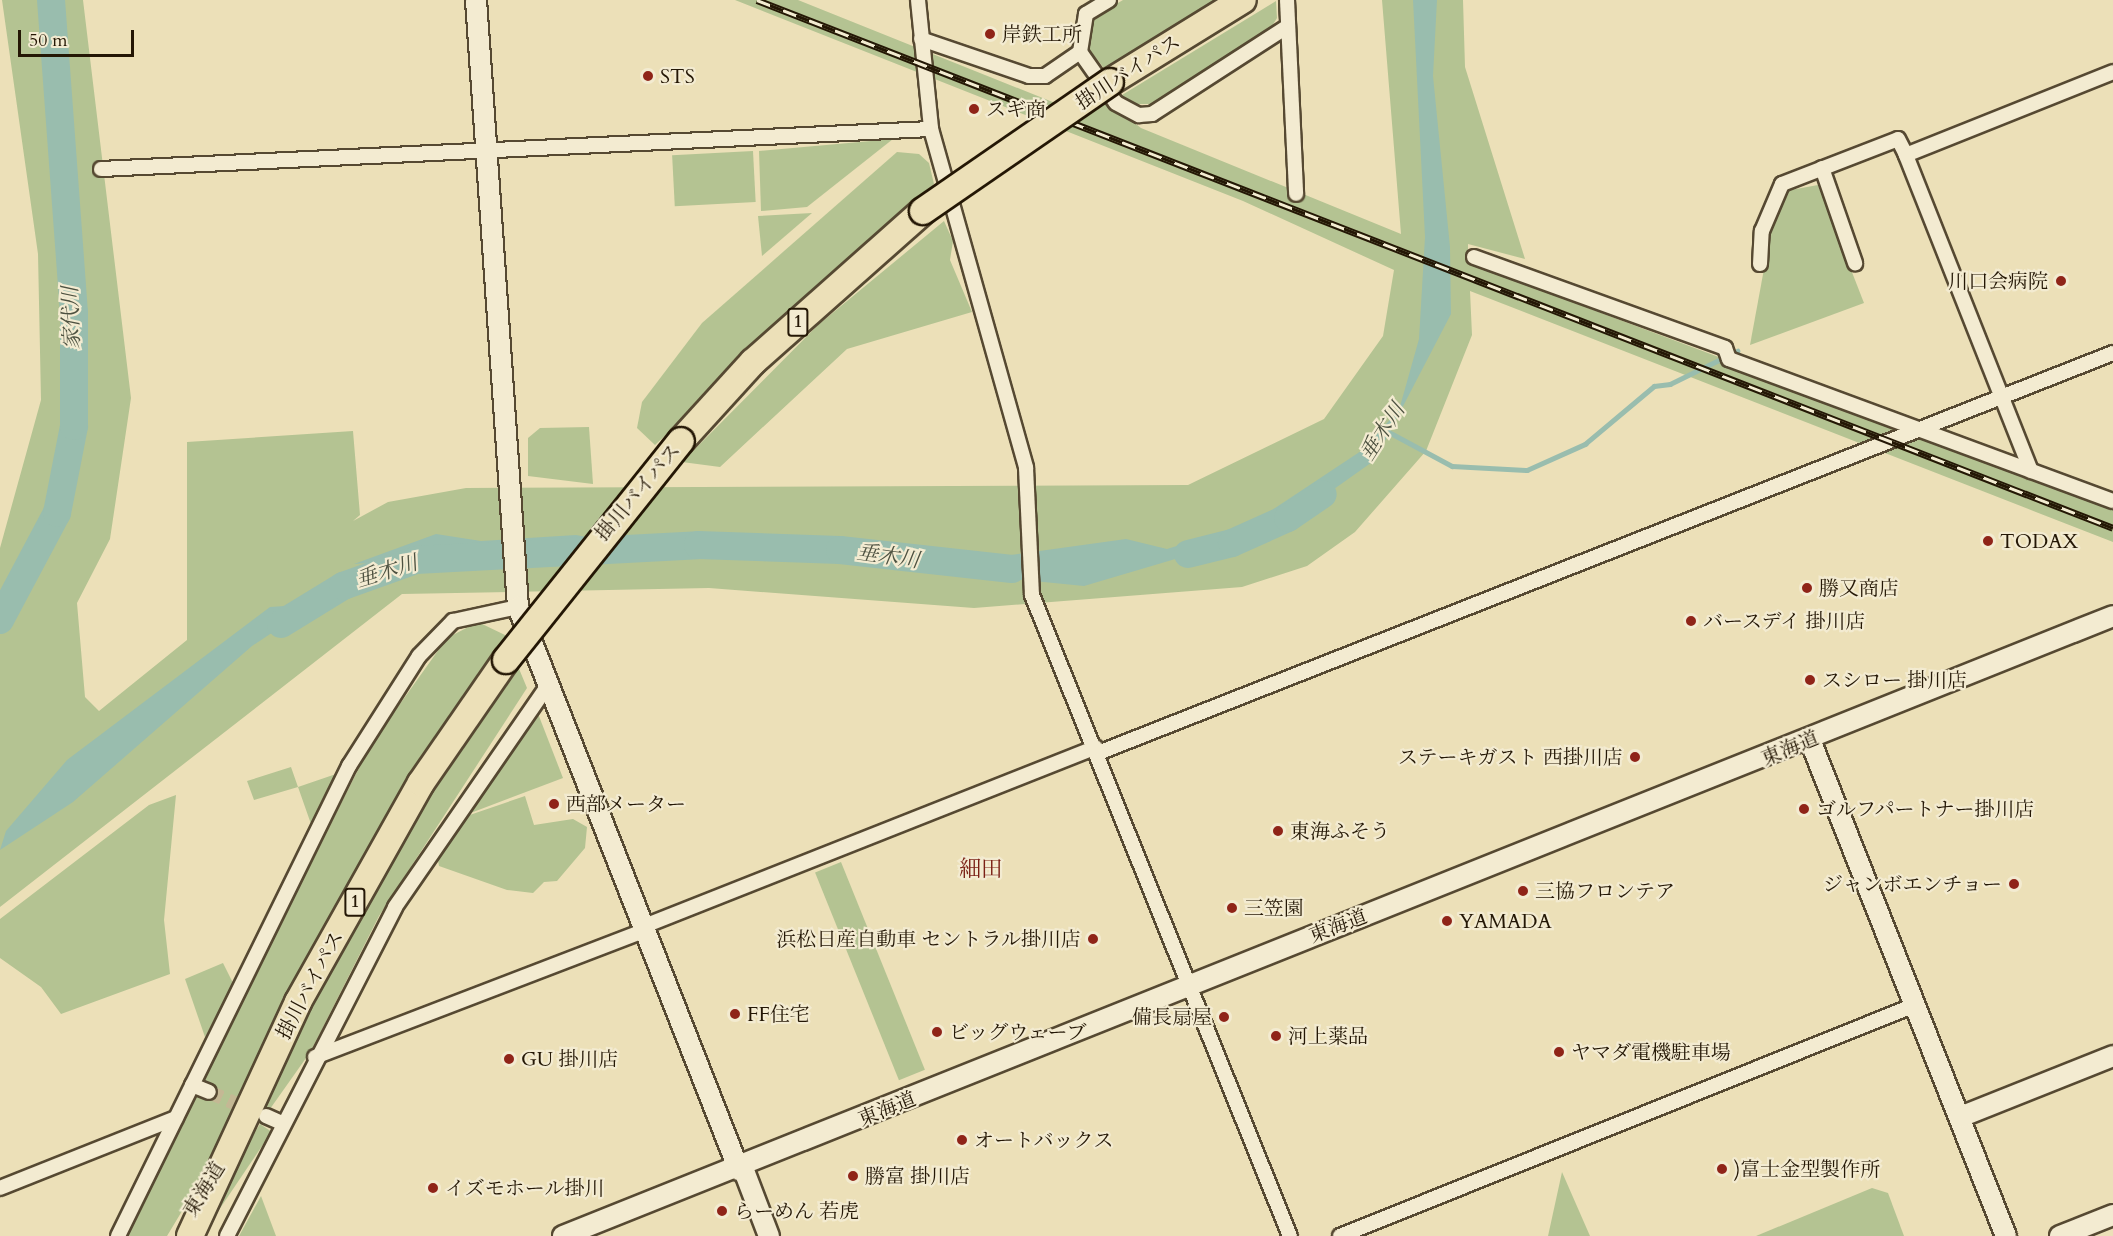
<!DOCTYPE html>
<meta charset="utf-8">
<style>
body{margin:0}
#map{position:relative;width:2113px;height:1236px;overflow:hidden;background:#ece0b8;font-family:Cardo,"Noto Serif JP",serif}
div>[style]{position:absolute}
.green>*{inset:0;background:#b4c392;transform-origin:0 0}
.water>*{inset:0;background:#99bdae}
.stream>*{height:4.5px;margin:-2.25px;padding:0 2.25px;transform-origin:2.25px;border-radius:2.25px;background:#99bdae}
.river>*{height:28px;margin:-14px;padding:0 14px;transform-origin:14px;border-radius:14px;background:#99bdae}
.street-tunnel>*{height:14px;margin-top:-7px;transform-origin:0;background:repeating-linear-gradient(90deg,#c4b894 0 14px,transparent 0 21px)}
.roads{filter:drop-shadow(2px 0 #564932) drop-shadow(-2px 0 #564932) drop-shadow(0 2px #564932) drop-shadow(0 -2px #564932)}
.street>*{height:14px;margin:-7px;padding:0 7px;transform-origin:7px;border-radius:7px;background:#f3ebd1}
.secondary>*{height:20px;margin:-10px;padding:0 10px;transform-origin:10px;border-radius:10px;background:#f3ebd1}
.highway>*{height:26px;margin:-13px;padding:0 13px;transform-origin:13px;border-radius:13px;background:#ece0b8}
.rail>*{height:7px;margin-top:-3.5px;transform-origin:0;background:repeating-linear-gradient(90deg,#f3ebd1 0 14px,#241705 0 28px);box-sizing:border-box;border-block:2px solid #241705}
.bridges{filter:drop-shadow(2px 0 #241705) drop-shadow(-2px 0 #241705) drop-shadow(0 2px #241705) drop-shadow(0 -2px #241705)}
.highway-bridge>*{height:26px;margin:-13px;padding:0 13px;transform-origin:13px;border-radius:13px;background:#ece0b8}
.dots>*{width:16px;height:16px;translate:-50% -50%;box-sizing:border-box;border:3px solid #f3ebd1;border-radius:50%}
span{translate:-50% -50%;white-space:nowrap;text-align:center;line-height:1.15;-webkit-text-stroke:4.5px #f3ebd1;paint-order:stroke}
.shield-label span{padding:2px 4px;background:#f3ebd1;border:2px solid;border-radius:4px;-webkit-text-stroke-width:0}
.shield-label{font-size:18px;color:#241705;font-weight:700}
.poi-label{font-size:20px;color:#241705}
.left{translate:0 -50%;text-align:left}
.right{translate:-100% -50%;text-align:right}
.street-label{font-size:20px;color:#241705}
.water-label{font-size:21px;color:#4d5140;font-style:italic}
.quarter-label{font-size:22px;color:#7a1f14}
.scale{position:absolute;left:18px;top:30px;width:116px;height:27px;box-sizing:border-box;border:3px solid #241705;border-top:0;padding-left:8px;font-size:18px;line-height:21px;white-space:nowrap;color:#241705;-webkit-text-stroke:4px #f3ebd1;paint-order:stroke}
</style>
<div id="map">
<div class="green">
<div style="clip-path:polygon(2px 0,83px 0,131px 398px,110px 539px,77px 603px,85px 697px,99px 711px,187px 640px,187px 442px,353px 431px,360px 515px,353px 521px,388px 502px,466px 488px,1188px 485px,1324px 419px,1383px 336px,1394px 270px,1243px 201px,735px 0,798px 0,1070px 109px,1105px 100px,1141px 128px,1401px 234px,1382px 0,1463px 0,1465px 67px,1525px 259px,1468px 244px,1468px 263px,2113px 505px,2113px 542px,1470px 291px,1472px 335px,1426px 451px,1355px 532px,1307px 566px,1242px 587px,974px 608px,709px 588px,402px 594px,0 907px,0 548px,41px 400px,38px 254px)"></div>
<div style="clip-path:polygon(1123px 0,1226px 0,1107px 72px,1085px 44px,1089px 20px)"></div>
<div style="clip-path:polygon(1276px 1px,1277px 18px,1266px 36px,1154px 104px,1129px 104px,1122px 95px)"></div>
<div style="clip-path:polygon(893px 139px,807px 207px,761px 211px,759px 151px)"></div>
<div style="left:753px;top:151px;width:51px;height:81px;rotate:87deg"></div>
<div style="clip-path:polygon(897px 152px,919px 154px,929px 163px,934px 184px,655px 445px,637px 428px,642px 402px,702px 323px)"></div>
<div style="clip-path:polygon(1818px 185px,1864px 303px,1750px 345px,1773px 220px,1785px 191px)"></div>
<div style="clip-path:polygon(812px 213px,762px 256px,758px 216px)"></div>
<div style="clip-path:polygon(944px 221px,953px 241px,950px 260px,972px 312px,847px 349px,720px 467px,682px 462px,818px 325px)"></div>
<div style="clip-path:polygon(589px 427px,593px 484px,528px 476px,528px 438px,540px 428px)"></div>
<div style="clip-path:polygon(478px 622px,505px 635px,527px 688px,379px 916px,311px 1051px,265px 1116px,217px 1153px,167px 1236px,124px 1236px,370px 746px,447px 638px)"></div>
<div style="clip-path:polygon(537px 711px,563px 778px,468px 814px)"></div>
<div style="clip-path:polygon(291px 767px,298px 787px,336px 774px,311px 824px,298px 787px,254px 800px,247px 781px)"></div>
<div style="clip-path:polygon(176px 795px,164px 920px,170px 974px,61px 1014px,41px 987px,0 958px,0 919px,149px 805px)"></div>
<div style="clip-path:polygon(525px 796px,534px 825px,573px 819px,587px 827px,585px 848px,557px 881px,544px 882px,533px 893px,507px 890px,439px 866px,437px 855px,458px 819px)"></div>
<div style="left:841px;top:862px;width:224px;height:28px;rotate:68deg"></div>
<div style="clip-path:polygon(223px 963px,233px 983px,205px 1037px,185px 979px)"></div>
<div style="left:260px;top:1124px;width:14px;height:125px;rotate:34deg"></div>
<div style="clip-path:polygon(1562px 1172px,1590px 1236px,1548px 1236px)"></div>
<div style="clip-path:polygon(1872px 1188px,1888px 1193px,1904px 1236px,1756px 1236px)"></div>
<div style="clip-path:polygon(261px 1196px,276px 1236px,239px 1236px)"></div>
</div>
<div class="water">
<div style="clip-path:polygon(1413px 0,1437px 0,1433px 76px,1450px 247px,1451px 314px,1375px 460px,1303px 511px,1226px 544px,1084px 586px,1004px 578px,960px 562px,1126px 539px,1167px 549px,1254px 522px,1361px 451px,1399px 410px,1419px 339px,1425px 237px)"></div>
<div style="clip-path:polygon(436px 534px,481px 541px,576px 535px,625px 544px,354px 564px)"></div>
<div style="clip-path:polygon(315px 604px,252px 646px,73px 802px,0 850px,6px 831px,67px 760px,270px 607px)"></div>
</div>
<div class="stream">
<div style="left:1387px;top:431px;width:74px;rotate:28.3deg"></div>
<div style="left:1452px;top:466px;width:75px;rotate:3.1deg"></div>
<div style="left:1527px;top:470px;width:64px;rotate:-24.1deg"></div>
<div style="left:1585px;top:444px;width:90px;rotate:-40deg"></div>
<div style="left:1654px;top:386px;width:16px;rotate:-7deg"></div>
<div style="left:1670px;top:384px;width:75px;rotate:-26.2deg"></div>
</div>
<div class="river">
<div style="left:1188px;top:554px;width:45px;rotate:-14deg"></div>
<div style="left:1232px;top:543px;width:61px;rotate:-24.1deg"></div>
<div style="left:1288px;top:518px;width:42px;rotate:-34.4deg"></div>
<div style="left:0;top:620px;width:121px;rotate:-62deg"></div>
<div style="left:57px;top:513px;width:89px;rotate:-78.9deg"></div>
<div style="left:74px;top:426px;width:113px;rotate:-90deg"></div>
<div style="left:74px;top:313px;width:314px;rotate:-94.2deg"></div>
<div style="left:281px;top:624px;width:73px;rotate:-31.5deg"></div>
<div style="left:343px;top:586px;width:77px;rotate:-19.6deg"></div>
<div style="left:416px;top:560px;width:282px;rotate:-3deg"></div>
<div style="left:698px;top:545px;width:142px;rotate:2deg"></div>
<div style="left:840px;top:550px;width:173px;rotate:6.3deg"></div>
</div>
<div class="street-tunnel">
<div style="left:209px;top:1092px;width:48px;rotate:23.4deg"></div>
</div>
<div class="roads">
<div class="street">
<div style="left:918px;top:0;width:130px;rotate:84.2deg"></div>
<div style="left:931px;top:129px;width:352px;rotate:74.3deg"></div>
<div style="left:1026px;top:468px;width:127px;rotate:87.3deg"></div>
<div style="left:1032px;top:595px;width:691px;rotate:68.08deg"></div>
<div style="left:1109px;top:0;width:27px;rotate:149deg"></div>
<div style="left:1086px;top:14px;width:38px;rotate:99deg"></div>
<div style="left:1080px;top:52px;width:62px;rotate:54.8deg"></div>
<div style="left:1116px;top:103px;width:26px;rotate:28deg"></div>
<div style="left:1139px;top:115px;width:13px;rotate:-4deg"></div>
<div style="left:1152px;top:114px;width:162px;rotate:-32.9deg"></div>
<div style="left:1287px;top:0;width:194px;rotate:87.3deg"></div>
<div style="left:921px;top:39px;width:114px;rotate:18.9deg"></div>
<div style="left:1029px;top:76px;width:16px"></div>
<div style="left:1045px;top:76px;width:42px;rotate:-34.4deg"></div>
<div style="left:1822px;top:168px;width:101px;rotate:70.8deg"></div>
<div style="left:101px;top:169px;width:831px;rotate:-2.76deg"></div>
<div style="left:1474px;top:257px;width:267px;rotate:19.9deg"></div>
<div style="left:1725px;top:348px;width:12px;rotate:70deg"></div>
<div style="left:1729px;top:359px;width:409px;rotate:20.3deg"></div>
<div style="left:1760px;top:264px;width:33px;rotate:-87deg"></div>
<div style="left:1762px;top:231px;width:51px;rotate:-66.9deg"></div>
<div style="left:1782px;top:184px;width:124px;rotate:-21.2deg"></div>
<div style="left:1898px;top:139px;width:18px;rotate:63deg"></div>
<div style="left:2031px;top:471px;width:340px;rotate:-111.6deg"></div>
<div style="left:1906px;top:155px;width:223px;rotate:-21.8deg"></div>
<div style="left:1098px;top:753px;width:1091px;rotate:-21.51deg"></div>
<div style="left:642px;top:927px;width:488px;rotate:-21.6deg"></div>
<div style="left:315px;top:1057px;width:352px;rotate:-21deg"></div>
<div style="left:192px;top:1085px;width:18px;rotate:22deg"></div>
<div style="left:266px;top:1116px;width:17px;rotate:24deg"></div>
<div style="left:0;top:1188px;width:189px;rotate:-21.7deg"></div>
<div style="left:118px;top:1236px;width:524px;rotate:-63.83deg"></div>
<div style="left:349px;top:766px;width:130px;rotate:-57.5deg"></div>
<div style="left:419px;top:656px;width:49px;rotate:-45.8deg"></div>
<div style="left:453px;top:621px;width:66px;rotate:-12.2deg"></div>
<div style="left:227px;top:1236px;width:369px;rotate:-62.9deg"></div>
<div style="left:395px;top:907px;width:270px;rotate:-55.4deg"></div>
<div style="left:1340px;top:1236px;width:620px;rotate:-21.89deg"></div>
</div>
<div class="secondary">
<div style="left:476px;top:0;width:608px;rotate:86.04deg"></div>
<div style="left:518px;top:607px;width:605px;rotate:68.57deg"></div>
<div style="left:1810px;top:740px;width:533px;rotate:68.44deg"></div>
<div style="left:1960px;top:1117px;width:165px;rotate:-21.7deg"></div>
<div style="left:743px;top:1168px;width:73px;rotate:69.1deg"></div>
<div style="left:563px;top:1236px;width:1669px;rotate:-21.8deg"></div>
<div style="left:2060px;top:1236px;width:57px;rotate:-21.6deg"></div>
</div>
<div class="highway">
<div style="left:1110px;top:82px;width:156px;rotate:-31.7deg"></div>
<div style="left:681px;top:441px;width:107px;rotate:-47.7deg"></div>
<div style="left:753px;top:362px;width:227px;rotate:-41.6deg"></div>
<div style="left:190px;top:1236px;width:258px;rotate:-65.2deg"></div>
<div style="left:298px;top:1002px;width:251px;rotate:-60.7deg"></div>
<div style="left:421px;top:783px;width:150px;rotate:-55.4deg"></div>
</div>
</div>
<div class="rail">
<div style="left:757px;top:0;width:1455px;rotate:21.27deg"></div>
</div>
<div class="bridges">
<div class="highway-bridge">
<div style="left:923px;top:211px;width:227px;rotate:-34.6deg"></div>
<div style="left:506px;top:660px;width:280px;rotate:-51.4deg"></div>
</div>
</div>
<div class="dots">
<div style="left:990px;top:34px;background:#8f2418"></div>
<div style="left:648px;top:76px;background:#8f2418"></div>
<div style="left:974px;top:109px;background:#8f2418"></div>
<div style="left:2061px;top:281px;background:#8f2418"></div>
<div style="left:1988px;top:541px;background:#8f2418"></div>
<div style="left:1807px;top:588px;background:#8f2418"></div>
<div style="left:1691px;top:621px;background:#8f2418"></div>
<div style="left:1810px;top:680px;background:#8f2418"></div>
<div style="left:1635px;top:757px;background:#8f2418"></div>
<div style="left:554px;top:804px;background:#8f2418"></div>
<div style="left:1804px;top:809px;background:#8f2418"></div>
<div style="left:1278px;top:831px;background:#8f2418"></div>
<div style="left:2014px;top:884px;background:#8f2418"></div>
<div style="left:1523px;top:891px;background:#8f2418"></div>
<div style="left:1232px;top:908px;background:#8f2418"></div>
<div style="left:1447px;top:921px;background:#8f2418"></div>
<div style="left:1093px;top:939px;background:#8f2418"></div>
<div style="left:735px;top:1014px;background:#8f2418"></div>
<div style="left:1224px;top:1017px;background:#8f2418"></div>
<div style="left:937px;top:1032px;background:#8f2418"></div>
<div style="left:1276px;top:1036px;background:#8f2418"></div>
<div style="left:1559px;top:1052px;background:#8f2418"></div>
<div style="left:509px;top:1059px;background:#8f2418"></div>
<div style="left:962px;top:1140px;background:#8f2418"></div>
<div style="left:1722px;top:1169px;background:#8f2418"></div>
<div style="left:853px;top:1176px;background:#8f2418"></div>
<div style="left:433px;top:1188px;background:#8f2418"></div>
<div style="left:722px;top:1211px;background:#8f2418"></div>
</div>
<div class="shield-label">
<span style="left:798px;top:322px">1</span>
<span style="left:355px;top:902px">1</span>
</div>
<div class="poi-label">
<span class="left" style="left:1002px;top:34px">岸鉄工所</span>
<span class="left" style="left:660px;top:76px">STS</span>
<span class="left" style="left:986px;top:109px">スギ商</span>
<span class="right" style="left:2048px;top:281px">川口会病院</span>
<span class="left" style="left:2000px;top:541px">TODAX</span>
<span class="left" style="left:1819px;top:588px">勝又商店</span>
<span class="left" style="left:1703px;top:621px">バースデイ 掛川店</span>
<span class="left" style="left:1822px;top:680px">スシロー 掛川店</span>
<span class="right" style="left:1623px;top:757px">ステーキガスト 西掛川店</span>
<span class="left" style="left:566px;top:804px">西部メーター</span>
<span class="left" style="left:1816px;top:809px">ゴルフパートナー掛川店</span>
<span class="left" style="left:1290px;top:831px">東海ふそう</span>
<span class="right" style="left:2002px;top:884px">ジャンボエンチョー</span>
<span class="left" style="left:1535px;top:891px">三協フロンテア</span>
<span class="left" style="left:1244px;top:908px">三笠園</span>
<span class="left" style="left:1459px;top:921px">YAMADA</span>
<span class="right" style="left:1081px;top:939px">浜松日産自動車 セントラル掛川店</span>
<span class="left" style="left:747px;top:1014px">FF住宅</span>
<span class="right" style="left:1212px;top:1017px">備長扇屋</span>
<span class="left" style="left:949px;top:1032px">ビッグウェーブ</span>
<span class="left" style="left:1288px;top:1036px">河上薬品</span>
<span class="left" style="left:1571px;top:1052px">ヤマダ電機駐車場</span>
<span class="left" style="left:521px;top:1059px">GU 掛川店</span>
<span class="left" style="left:974px;top:1140px">オートバックス</span>
<span class="left" style="left:1734px;top:1169px">)富士金型製作所</span>
<span class="left" style="left:865px;top:1176px">勝富 掛川店</span>
<span class="left" style="left:445px;top:1188px">イズモホール掛川</span>
<span class="left" style="left:734px;top:1211px">らーめん 若虎</span>
</div>
<div class="street-label">
<span style="left:1128px;top:72px;rotate:-33deg">掛川バイパス</span>
<span style="left:638px;top:492px;rotate:-50deg">掛川バイパス</span>
<span style="left:1790px;top:748px;rotate:-22deg">東海道</span>
<span style="left:1338px;top:926px;rotate:-21deg">東海道</span>
<span style="left:310px;top:985px;rotate:-62deg">掛川バイパス</span>
<span style="left:887px;top:1109px;rotate:-22deg">東海道</span>
<span style="left:204px;top:1189px;rotate:-58deg">東海道</span>
</div>
<div class="water-label">
<span style="left:72px;top:318px;rotate:-92deg">家代川</span>
<span style="left:1383px;top:432px;rotate:-57deg">垂木川</span>
<span style="left:888px;top:557px;rotate:8deg">垂木川</span>
<span style="left:387px;top:572px;rotate:-17deg">垂木川</span>
</div>
<div class="quarter-label">
<span style="left:981px;top:870px">細田</span>
</div>
<div class="scale">50 m</div>
</div>
